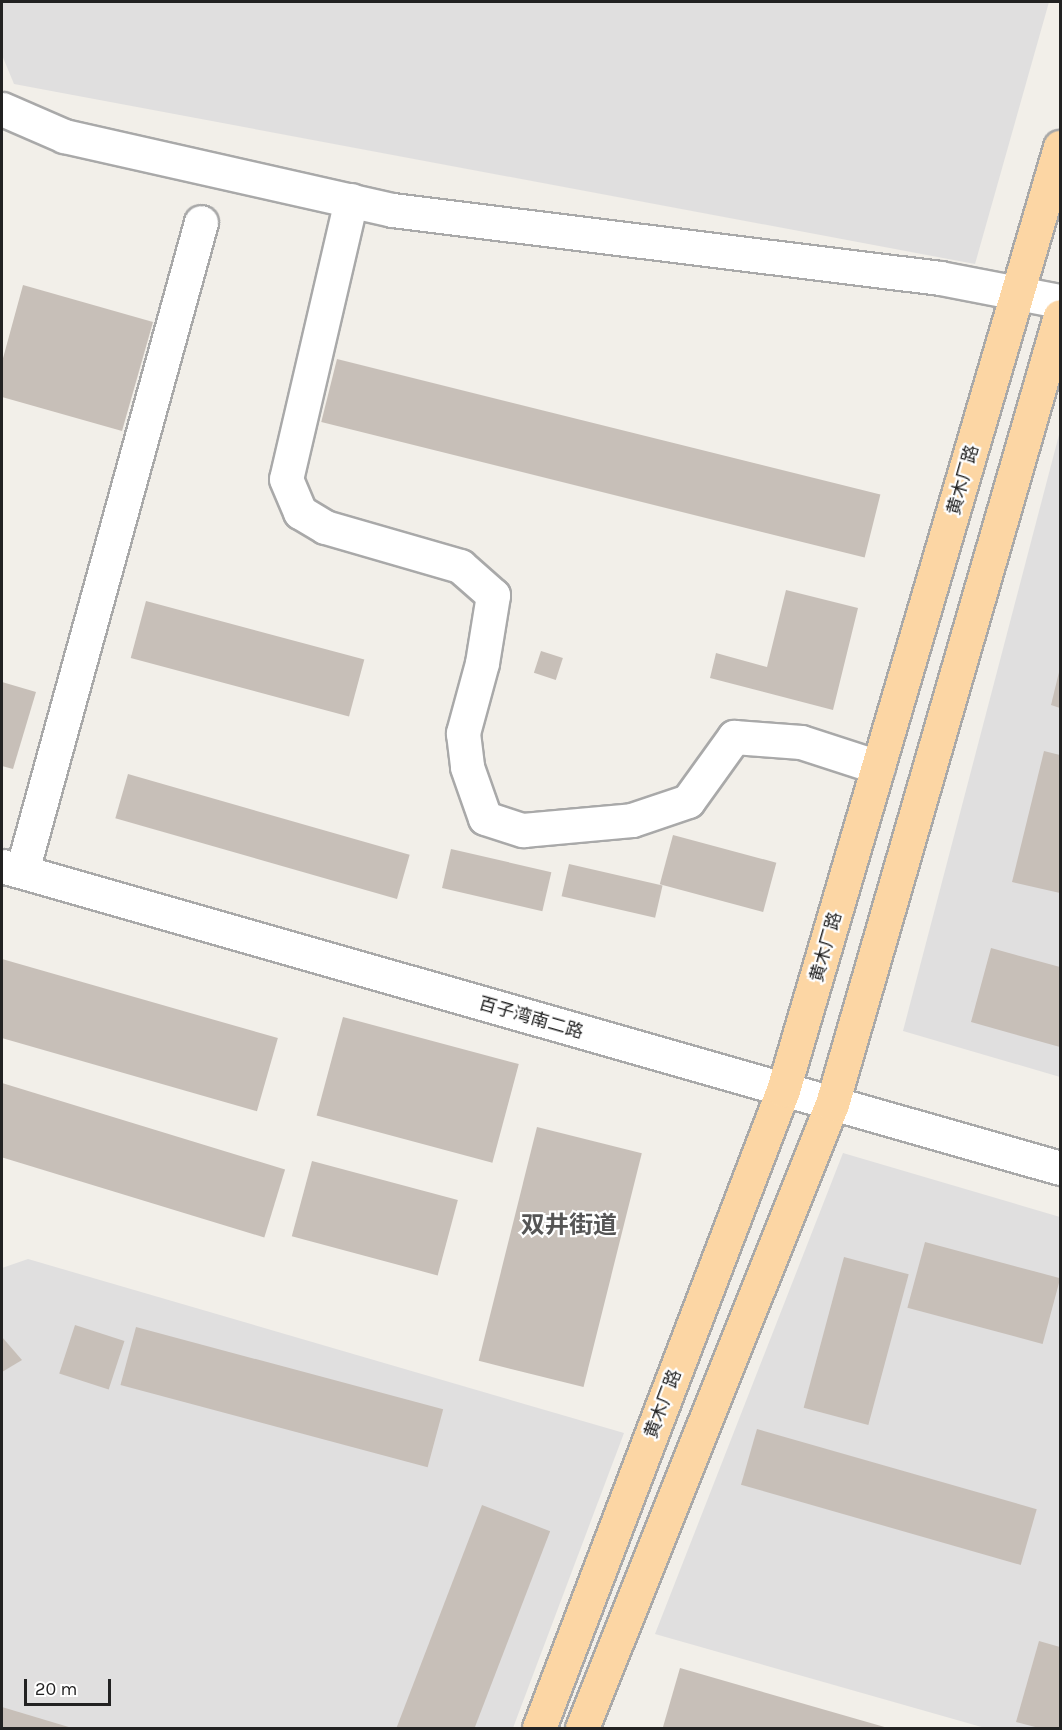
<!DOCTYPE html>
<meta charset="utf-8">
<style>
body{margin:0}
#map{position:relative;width:1062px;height:1730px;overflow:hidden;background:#f2efe9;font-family:Karla,"Noto Sans SC",sans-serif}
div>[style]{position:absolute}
.residential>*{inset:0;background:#e0dfdf}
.building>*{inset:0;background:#c7bfb8;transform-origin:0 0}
.roads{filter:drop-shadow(2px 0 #a9a9a9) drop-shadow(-2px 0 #a9a9a9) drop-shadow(0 2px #a9a9a9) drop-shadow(0 -2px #a9a9a9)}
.minor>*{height:33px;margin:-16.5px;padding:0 16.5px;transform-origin:16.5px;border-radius:16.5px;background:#fff}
.major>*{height:33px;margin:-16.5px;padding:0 16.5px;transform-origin:16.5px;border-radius:16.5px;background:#fcd6a4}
span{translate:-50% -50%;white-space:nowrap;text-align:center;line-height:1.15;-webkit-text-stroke:4.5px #fff;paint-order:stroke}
.street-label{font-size:18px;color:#222}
.district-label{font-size:24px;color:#555;font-weight:700}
.frame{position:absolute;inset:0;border:3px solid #222;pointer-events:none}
.scale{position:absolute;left:24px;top:1679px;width:87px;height:27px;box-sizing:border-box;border:3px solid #222;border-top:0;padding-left:8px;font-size:18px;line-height:21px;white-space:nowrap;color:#222;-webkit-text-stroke:4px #fff;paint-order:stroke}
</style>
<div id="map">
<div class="residential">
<div style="clip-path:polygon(2px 2px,1049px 2px,975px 264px,14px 84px,2px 55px)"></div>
<div style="clip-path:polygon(1060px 431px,1060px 1077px,903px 1031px)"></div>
<div style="clip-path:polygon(843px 1153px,1060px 1217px,1060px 1728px,985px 1728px,655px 1634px)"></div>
<div style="clip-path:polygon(28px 1259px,624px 1433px,513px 1728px,2px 1728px,2px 1268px)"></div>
</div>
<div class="building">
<div style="clip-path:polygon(23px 285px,153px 322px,122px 431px,2px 397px,2px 362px)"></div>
<div style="left:337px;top:359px;width:560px;height:65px;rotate:14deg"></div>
<div style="clip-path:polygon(786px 590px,858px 608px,833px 710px,710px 678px,716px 653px,767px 667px)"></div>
<div style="left:146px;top:601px;width:226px;height:59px;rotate:15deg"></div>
<div style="left:541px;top:651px;width:23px;height:23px;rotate:18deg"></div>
<div style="clip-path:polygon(1060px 668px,1060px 708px,1051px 705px)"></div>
<div style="clip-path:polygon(2px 682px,36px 692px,13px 769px,2px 766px)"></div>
<div style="clip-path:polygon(1044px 751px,1060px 755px,1060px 893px,1012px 882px)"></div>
<div style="left:128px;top:774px;width:293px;height:46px;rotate:16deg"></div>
<div style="left:673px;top:835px;width:107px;height:51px;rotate:15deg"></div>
<div style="left:451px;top:849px;width:103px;height:40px;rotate:13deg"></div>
<div style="left:569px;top:864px;width:96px;height:33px;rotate:13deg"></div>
<div style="clip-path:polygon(991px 948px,1060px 967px,1060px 1047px,971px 1022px)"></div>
<div style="left:2px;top:959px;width:287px;height:76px;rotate:16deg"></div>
<div style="left:343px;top:1017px;width:182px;height:102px;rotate:15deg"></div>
<div style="left:2px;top:1083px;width:296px;height:71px;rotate:17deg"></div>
<div style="left:537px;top:1127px;width:108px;height:241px;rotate:14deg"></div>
<div style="left:312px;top:1161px;width:151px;height:78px;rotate:15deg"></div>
<div style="left:925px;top:1242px;width:140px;height:68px;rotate:15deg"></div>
<div style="left:844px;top:1257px;width:67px;height:156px;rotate:15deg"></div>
<div style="left:75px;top:1325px;width:52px;height:51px;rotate:18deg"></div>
<div style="left:136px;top:1327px;width:318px;height:60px;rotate:15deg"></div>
<div style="clip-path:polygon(2px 1337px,22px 1360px,2px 1372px)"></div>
<div style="left:757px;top:1429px;width:291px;height:58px;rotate:16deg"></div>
<div style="left:482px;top:1505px;width:73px;height:239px;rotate:21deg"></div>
<div style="clip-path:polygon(1039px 1641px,1060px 1647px,1060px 1728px,1039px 1728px,1016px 1722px)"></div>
<div style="clip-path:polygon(680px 1668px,888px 1728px,663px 1727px)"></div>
<div style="clip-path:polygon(2px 1707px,72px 1728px,2px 1728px)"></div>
</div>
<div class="roads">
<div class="minor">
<div style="left:2px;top:109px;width:68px;rotate:23.5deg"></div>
<div style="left:64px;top:136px;width:336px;rotate:12.7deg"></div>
<div style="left:392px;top:210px;width:552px;rotate:7.07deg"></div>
<div style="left:940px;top:278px;width:122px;rotate:10.9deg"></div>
<div style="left:351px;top:200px;width:286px;rotate:103.1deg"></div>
<div style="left:286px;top:479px;width:36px;rotate:67deg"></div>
<div style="left:300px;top:512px;width:29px;rotate:31deg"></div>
<div style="left:325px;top:527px;width:141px;rotate:16.1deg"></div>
<div style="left:460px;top:566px;width:44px;rotate:41.3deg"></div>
<div style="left:493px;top:595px;width:69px;rotate:99.2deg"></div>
<div style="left:482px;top:663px;width:73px;rotate:105.2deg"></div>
<div style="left:463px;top:733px;width:34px;rotate:83deg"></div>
<div style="left:467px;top:767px;width:54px;rotate:70.6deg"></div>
<div style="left:485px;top:818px;width:40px;rotate:18deg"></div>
<div style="left:523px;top:830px;width:109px;rotate:-5.2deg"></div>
<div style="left:632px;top:820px;width:59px;rotate:-18.7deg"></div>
<div style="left:688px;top:801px;width:79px;rotate:-54.3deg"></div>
<div style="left:734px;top:737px;width:67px;rotate:4.3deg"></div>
<div style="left:801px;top:742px;width:81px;rotate:18deg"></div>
<div style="left:2px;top:866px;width:1100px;rotate:15.93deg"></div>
<div style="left:22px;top:871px;width:673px;rotate:-74.58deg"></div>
</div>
<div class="major">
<div style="left:539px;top:1728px;width:683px;rotate:-69.07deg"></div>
<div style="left:783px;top:1090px;width:983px;rotate:-73.63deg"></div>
<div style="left:582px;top:1728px;width:672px;rotate:-68.17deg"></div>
<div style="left:832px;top:1104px;width:820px;rotate:-73.86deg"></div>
</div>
</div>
<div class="street-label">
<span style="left:963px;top:480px;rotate:-74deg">黄木厂路</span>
<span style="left:826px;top:947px;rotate:-74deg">黄木厂路</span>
<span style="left:531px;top:1018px;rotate:16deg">百子湾南二路</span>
<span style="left:663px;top:1404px;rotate:-69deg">黄木厂路</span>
</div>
<div class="district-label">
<span style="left:569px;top:1226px">双井街道</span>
</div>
<div class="frame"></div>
<div class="scale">20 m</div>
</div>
